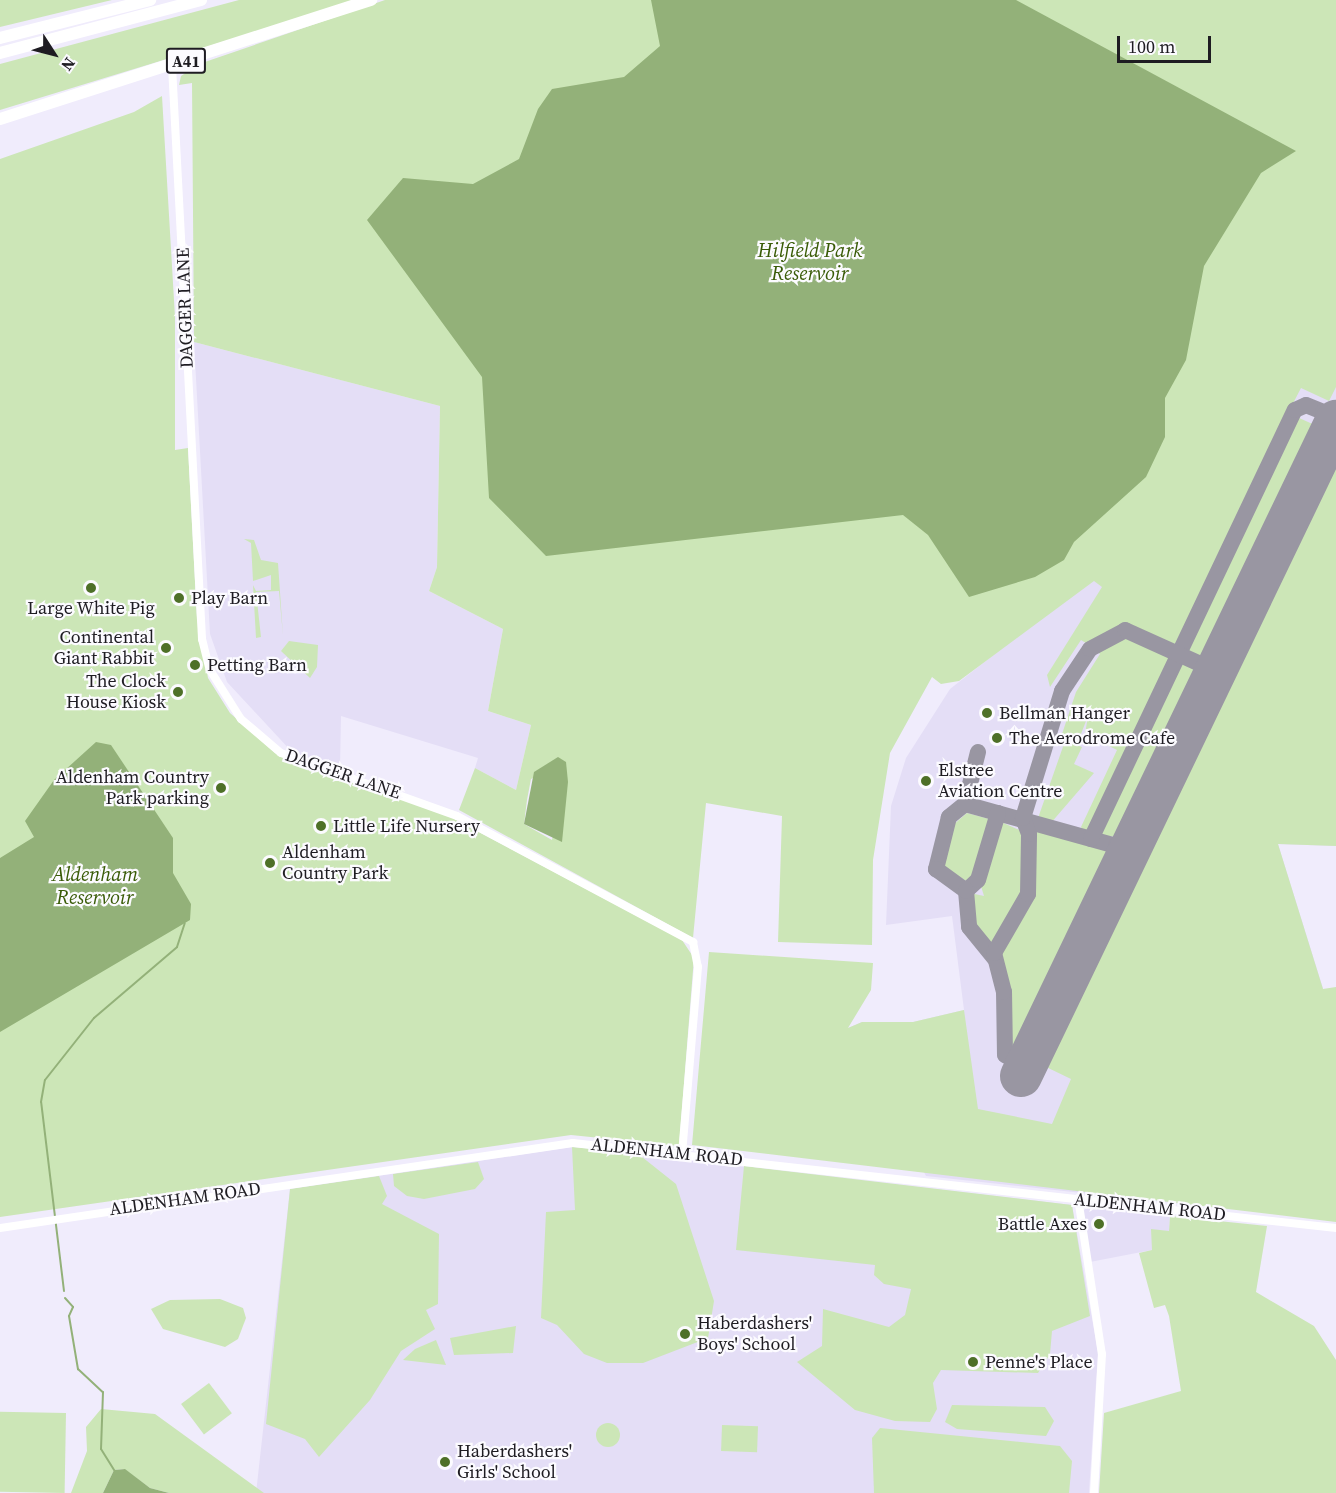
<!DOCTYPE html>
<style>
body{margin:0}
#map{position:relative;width:1336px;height:1493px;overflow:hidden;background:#f0ecfc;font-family:"Source Serif 4",serif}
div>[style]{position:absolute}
.built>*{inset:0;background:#e4def6}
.green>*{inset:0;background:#cce6b7;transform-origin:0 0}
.round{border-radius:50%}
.water>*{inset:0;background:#93b179}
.stream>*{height:2px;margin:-1px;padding:0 1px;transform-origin:1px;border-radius:1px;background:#93b179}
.taxiway>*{height:16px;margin:-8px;padding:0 8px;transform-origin:8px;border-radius:8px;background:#9996a2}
.runway>*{height:42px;margin:-21px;padding:0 21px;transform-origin:21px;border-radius:21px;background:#9996a2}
.minor>*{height:8px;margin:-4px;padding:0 4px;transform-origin:4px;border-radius:4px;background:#fff}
.highway>*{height:12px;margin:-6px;padding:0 6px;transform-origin:6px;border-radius:6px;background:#fff}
.dots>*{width:16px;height:16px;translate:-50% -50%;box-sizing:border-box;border:3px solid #fcfbff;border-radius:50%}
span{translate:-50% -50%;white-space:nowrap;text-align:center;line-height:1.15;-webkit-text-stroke:4.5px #fcfbff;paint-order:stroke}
.shield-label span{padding:2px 4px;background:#fcfbff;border:2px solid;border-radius:4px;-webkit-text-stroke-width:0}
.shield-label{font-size:16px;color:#1e1c22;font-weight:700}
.street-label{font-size:18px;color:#1e1c22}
.poi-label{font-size:18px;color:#1e1c22}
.left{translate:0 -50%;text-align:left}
.right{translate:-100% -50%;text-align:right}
.water-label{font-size:20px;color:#395b07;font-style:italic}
.north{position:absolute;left:24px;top:24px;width:60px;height:60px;-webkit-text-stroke:4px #fcfbff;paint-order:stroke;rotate:126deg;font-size:16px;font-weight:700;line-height:24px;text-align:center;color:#1e1c22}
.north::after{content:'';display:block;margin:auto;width:21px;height:27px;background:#1e1c22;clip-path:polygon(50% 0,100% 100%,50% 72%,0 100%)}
.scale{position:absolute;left:1117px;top:36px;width:94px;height:27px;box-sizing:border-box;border:3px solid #1e1c22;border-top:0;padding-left:8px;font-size:18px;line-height:21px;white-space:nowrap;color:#1e1c22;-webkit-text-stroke:4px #fcfbff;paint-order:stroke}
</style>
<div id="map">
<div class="built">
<div style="clip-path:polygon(1336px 265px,1336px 846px,1278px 844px,1336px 1030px,1217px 1064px,1191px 1205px,926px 1176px,848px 1028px,862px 1022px,913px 1022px,964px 1010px,952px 916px,886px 925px,891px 806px,906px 758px,950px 689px,1121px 555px)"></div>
<div style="clip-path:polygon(194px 342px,440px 406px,437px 567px,429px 591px,503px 629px,488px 711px,531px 725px,516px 790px,475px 768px,478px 758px,341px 716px,340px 769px,292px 752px,227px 682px,210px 634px)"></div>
<div style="clip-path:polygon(572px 1147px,1072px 1205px,1098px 1352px,1089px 1493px,256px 1493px,290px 1189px)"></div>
<div style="clip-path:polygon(1089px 1206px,1170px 1216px,1169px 1231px,1152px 1250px,1090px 1262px,1083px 1211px)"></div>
</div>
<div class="green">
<div style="clip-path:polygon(0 0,112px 0,0 27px)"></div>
<div style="clip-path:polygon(239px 0,360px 0,0 110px,0 64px)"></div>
<div style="clip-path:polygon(evenodd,385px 0,1336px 0,1336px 387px,1329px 401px,1301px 388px,1288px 413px,1317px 426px,1117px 837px,1084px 833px,1081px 827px,1117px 750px,1085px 734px,1088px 716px,1079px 739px,1062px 734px,1076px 692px,1100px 654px,1095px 649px,1121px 632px,1116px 628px,1089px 645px,1081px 640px,1050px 687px,1047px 675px,1102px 587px,1094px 581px,959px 681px,941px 684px,932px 677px,890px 753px,873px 860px,872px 945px,778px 942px,782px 816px,706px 803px,693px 938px,459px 810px,475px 768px,516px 790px,531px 725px,488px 711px,503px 629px,429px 591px,437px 567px,440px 406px,194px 342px,192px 83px,179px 85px,181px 76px,199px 64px,385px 0,566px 762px,552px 840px,524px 824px,527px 800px,531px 779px,566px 762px)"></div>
<div style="clip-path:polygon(162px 96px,175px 317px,175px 450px,188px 448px,197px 620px,208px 678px,230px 713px,275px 753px,443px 813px,682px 940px,694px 958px,679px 1146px,571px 1135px,0 1217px,0 159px,134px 112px)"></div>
<div style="clip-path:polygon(1336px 454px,1336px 846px,1278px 844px,1323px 989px,1336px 987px,1336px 1222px,692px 1145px,709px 952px,873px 963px,871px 990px,848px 1028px,862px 1022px,913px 1022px,964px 1010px,978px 1109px,1052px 1124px,1071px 1079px,1042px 1065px)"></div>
<div style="clip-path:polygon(244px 539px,254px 540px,261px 560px,278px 563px,283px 636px,279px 591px,256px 592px,261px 637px,256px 638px,253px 585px,256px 591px,271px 590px,271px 575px,253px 581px,251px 543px)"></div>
<div style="clip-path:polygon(289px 641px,318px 645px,317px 667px,310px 678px,281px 651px)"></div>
<div style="clip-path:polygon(1065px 741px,1082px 747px,1074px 764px,1094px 773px,1050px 824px,1037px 821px)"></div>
<div style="clip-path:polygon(967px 813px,993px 820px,990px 841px,968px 882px,943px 867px,953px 825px)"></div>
<div style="clip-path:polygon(999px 821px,1026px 833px,1025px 892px,989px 949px,977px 934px,970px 893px,984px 896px,980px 883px)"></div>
<div style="clip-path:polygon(1032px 830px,1105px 847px,1111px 854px,1017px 1052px,1009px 1053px,1007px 987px,998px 954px,1031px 894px)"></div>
<div style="clip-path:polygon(572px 1147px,637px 1153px,676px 1184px,714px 1301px,708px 1338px,643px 1363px,607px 1363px,584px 1354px,557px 1325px,541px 1318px,546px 1212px,575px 1210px)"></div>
<div style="clip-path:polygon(478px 1162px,484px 1179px,475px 1189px,424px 1199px,407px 1196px,394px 1186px,393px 1174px)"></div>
<div style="clip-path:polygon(744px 1166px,1072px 1205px,1090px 1316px,1052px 1331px,1050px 1354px,1038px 1373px,941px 1370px,933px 1383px,937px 1409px,930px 1422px,895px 1421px,855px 1410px,797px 1362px,822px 1346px,823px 1309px,889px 1327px,905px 1315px,911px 1289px,884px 1284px,874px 1275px,875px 1265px,736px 1250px)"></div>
<div style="clip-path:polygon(379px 1176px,387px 1196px,382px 1204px,439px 1234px,438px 1304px,426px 1310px,435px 1329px,401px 1351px,370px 1400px,319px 1457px,305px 1439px,266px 1424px,290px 1189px)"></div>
<div style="clip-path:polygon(1170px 1216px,1267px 1226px,1256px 1292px,1314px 1326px,1336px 1360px,1336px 1493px,1099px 1493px,1104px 1413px,1181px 1391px,1169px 1316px,1165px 1305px,1154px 1308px,1139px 1253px,1152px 1250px,1151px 1229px,1169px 1231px)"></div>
<div style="clip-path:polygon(220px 1299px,243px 1308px,246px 1318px,238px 1339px,225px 1347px,163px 1329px,151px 1309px,170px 1300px)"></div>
<div style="clip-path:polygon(516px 1326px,513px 1353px,454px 1355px,450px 1338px)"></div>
<div style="clip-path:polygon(436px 1340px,446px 1365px,403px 1360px,415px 1349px)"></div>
<div style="left:209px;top:1383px;width:38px;height:35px;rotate:53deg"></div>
<div style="clip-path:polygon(952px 1405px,1045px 1407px,1054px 1421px,1046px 1436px,957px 1429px,945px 1422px)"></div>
<div style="clip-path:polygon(101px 1409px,155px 1414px,264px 1493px,169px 1493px,150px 1488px,124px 1469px,114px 1470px,103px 1493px,71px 1493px,87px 1451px,86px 1427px)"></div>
<div style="left:66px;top:1413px;width:80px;height:66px;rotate:91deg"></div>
<div class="round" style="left:596px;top:1423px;width:24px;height:24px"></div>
<div style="left:722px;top:1425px;width:36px;height:26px;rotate:2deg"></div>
<div style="clip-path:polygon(880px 1428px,1060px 1446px,1072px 1461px,1069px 1493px,874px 1493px,872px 1438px)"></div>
</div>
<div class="water">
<div style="clip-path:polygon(651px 0,1016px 0,1296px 151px,1261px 173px,1204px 266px,1186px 360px,1165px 398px,1165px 437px,1146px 477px,1074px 542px,1064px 560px,1035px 577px,969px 597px,928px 535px,903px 515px,546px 556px,489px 498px,482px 377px,367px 220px,403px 178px,473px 184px,519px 159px,538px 109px,552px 89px,624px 77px,660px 46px)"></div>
<div style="clip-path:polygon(96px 742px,111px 745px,173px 838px,173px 873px,191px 904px,190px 920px,0 1032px,0 858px,34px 837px,25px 821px,54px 780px)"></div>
<div style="clip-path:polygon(558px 757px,566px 762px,568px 782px,562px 842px,524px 824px,534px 772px)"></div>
<div style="clip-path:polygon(125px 1469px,150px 1488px,169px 1493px,103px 1493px,114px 1470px)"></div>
</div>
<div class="stream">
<div style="left:64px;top:1291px;width:190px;rotate:-96.9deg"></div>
<div style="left:41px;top:1102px;width:22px;rotate:-80deg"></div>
<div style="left:45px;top:1080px;width:79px;rotate:-51.7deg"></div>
<div style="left:94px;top:1018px;width:109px;rotate:-40.5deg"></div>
<div style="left:177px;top:947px;width:25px;rotate:-72deg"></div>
<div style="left:65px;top:1298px;width:12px;rotate:48deg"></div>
<div style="left:73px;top:1307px;width:10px;rotate:114deg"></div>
<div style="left:69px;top:1316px;width:54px;rotate:80.4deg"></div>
<div style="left:78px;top:1369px;width:34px;rotate:43deg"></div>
<div style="left:103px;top:1392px;width:57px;rotate:92deg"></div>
<div style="left:101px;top:1449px;width:25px;rotate:58deg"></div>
</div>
<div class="taxiway">
<div style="left:978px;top:752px;width:54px;rotate:104deg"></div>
<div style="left:965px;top:804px;width:21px;rotate:141deg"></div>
<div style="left:949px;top:817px;width:54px;rotate:104deg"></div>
<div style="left:936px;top:869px;width:37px;rotate:36deg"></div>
<div style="left:966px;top:891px;width:36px;rotate:85deg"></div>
<div style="left:969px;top:927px;width:40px;rotate:51deg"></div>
<div style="left:965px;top:804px;width:157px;rotate:15.5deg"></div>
<div style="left:1116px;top:846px;width:19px;rotate:65deg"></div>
<div style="left:1091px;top:839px;width:475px;rotate:-64.6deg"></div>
<div style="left:1295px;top:410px;width:12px;rotate:-24deg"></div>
<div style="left:1306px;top:405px;width:18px;rotate:22deg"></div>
<div style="left:1323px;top:412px;width:20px;rotate:63deg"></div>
<div style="left:1116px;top:846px;width:24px;rotate:-28deg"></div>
<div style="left:966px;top:891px;width:16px;rotate:-43deg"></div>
<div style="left:978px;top:880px;width:70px;rotate:-73.4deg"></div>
<div style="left:1030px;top:1059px;width:11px;rotate:153deg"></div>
<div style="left:1020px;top:1064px;width:17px;rotate:-149deg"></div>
<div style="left:1005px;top:1055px;width:63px;rotate:-90.9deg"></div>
<div style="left:1004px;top:992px;width:40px;rotate:-104.4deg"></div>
<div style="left:994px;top:953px;width:68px;rotate:-60deg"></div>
<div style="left:1028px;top:894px;width:60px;rotate:-89deg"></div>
<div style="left:1029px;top:834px;width:17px;rotate:-111deg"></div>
<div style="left:1023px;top:818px;width:133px;rotate:-72.9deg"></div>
<div style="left:1062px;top:691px;width:50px;rotate:-56.3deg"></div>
<div style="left:1090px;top:649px;width:40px;rotate:-28deg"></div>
<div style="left:1125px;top:630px;width:100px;rotate:24.3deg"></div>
</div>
<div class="runway">
<div style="left:1021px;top:1076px;width:727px;rotate:-64.32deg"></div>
</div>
<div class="minor">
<div style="left:172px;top:66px;width:574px;rotate:87deg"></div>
<div style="left:202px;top:639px;width:32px;rotate:76deg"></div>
<div style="left:210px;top:670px;width:58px;rotate:57.7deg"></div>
<div style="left:241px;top:719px;width:52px;rotate:40.4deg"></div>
<div style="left:281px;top:753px;width:187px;rotate:19.7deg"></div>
<div style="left:457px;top:816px;width:268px;rotate:28.1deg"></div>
<div style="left:693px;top:942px;width:25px;rotate:79deg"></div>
<div style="left:698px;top:967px;width:188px;rotate:94.9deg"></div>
<div style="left:1078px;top:1198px;width:158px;rotate:81.3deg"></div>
<div style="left:1102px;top:1354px;width:139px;rotate:93.3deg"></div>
<div style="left:0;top:1228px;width:579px;rotate:-8.44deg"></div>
<div style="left:573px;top:1143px;width:768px;rotate:6.36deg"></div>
</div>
<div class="highway">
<div style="left:0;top:38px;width:155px;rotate:-14.2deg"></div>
<div style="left:0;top:53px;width:208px;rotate:-14.8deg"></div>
<div style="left:0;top:119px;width:390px;rotate:-17.8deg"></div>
</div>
<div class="dots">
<div style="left:91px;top:588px;background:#4e7028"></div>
<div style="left:179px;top:598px;background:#4e7028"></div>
<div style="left:166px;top:648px;background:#4e7028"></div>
<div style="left:195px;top:665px;background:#4e7028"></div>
<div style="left:178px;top:692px;background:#4e7028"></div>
<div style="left:987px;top:713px;background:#4e7028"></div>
<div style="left:997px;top:738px;background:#4e7028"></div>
<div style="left:926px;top:781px;background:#4e7028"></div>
<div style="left:221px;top:788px;background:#4e7028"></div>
<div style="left:321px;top:826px;background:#4e7028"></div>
<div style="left:270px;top:863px;background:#4e7028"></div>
<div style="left:1099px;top:1224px;background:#4e7028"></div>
<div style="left:685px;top:1334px;background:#4e7028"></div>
<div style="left:973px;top:1362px;background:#4e7028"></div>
<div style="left:445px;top:1462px;background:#4e7028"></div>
</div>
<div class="shield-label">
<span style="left:186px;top:61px">A41</span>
</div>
<div class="street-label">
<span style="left:185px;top:308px;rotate:-92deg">DAGGER LANE</span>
<span style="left:343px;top:774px;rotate:19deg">DAGGER LANE</span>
<span style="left:667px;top:1152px;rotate:6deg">ALDENHAM ROAD</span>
<span style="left:185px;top:1199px;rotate:-8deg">ALDENHAM ROAD</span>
<span style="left:1150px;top:1207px;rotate:6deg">ALDENHAM ROAD</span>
</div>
<div class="poi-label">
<span class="left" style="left:191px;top:598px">Play Barn</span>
<span style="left:91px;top:608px">Large White Pig</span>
<span class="right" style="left:154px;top:648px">Continental<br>Giant Rabbit</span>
<span class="left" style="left:207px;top:665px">Petting Barn</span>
<span class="right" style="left:166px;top:692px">The Clock<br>House Kiosk</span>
<span class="left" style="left:999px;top:713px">Bellman Hanger</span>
<span class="left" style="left:1009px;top:738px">The Aerodrome Cafe</span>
<span class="left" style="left:938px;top:781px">Elstree<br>Aviation Centre</span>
<span class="right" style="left:209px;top:788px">Aldenham Country<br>Park parking</span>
<span class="left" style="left:333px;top:826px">Little Life Nursery</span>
<span class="left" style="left:282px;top:863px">Aldenham<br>Country Park</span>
<span class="right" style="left:1087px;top:1224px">Battle Axes</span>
<span class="left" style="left:697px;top:1334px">Haberdashers'<br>Boys' School</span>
<span class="left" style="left:985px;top:1362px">Penne's Place</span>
<span class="left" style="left:457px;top:1462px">Haberdashers'<br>Girls' School</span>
</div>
<div class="water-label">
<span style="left:810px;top:262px">Hilfield Park<br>Reservoir</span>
<span style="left:95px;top:886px">Aldenham<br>Reservoir</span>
</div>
<div class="north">N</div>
<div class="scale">100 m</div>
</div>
